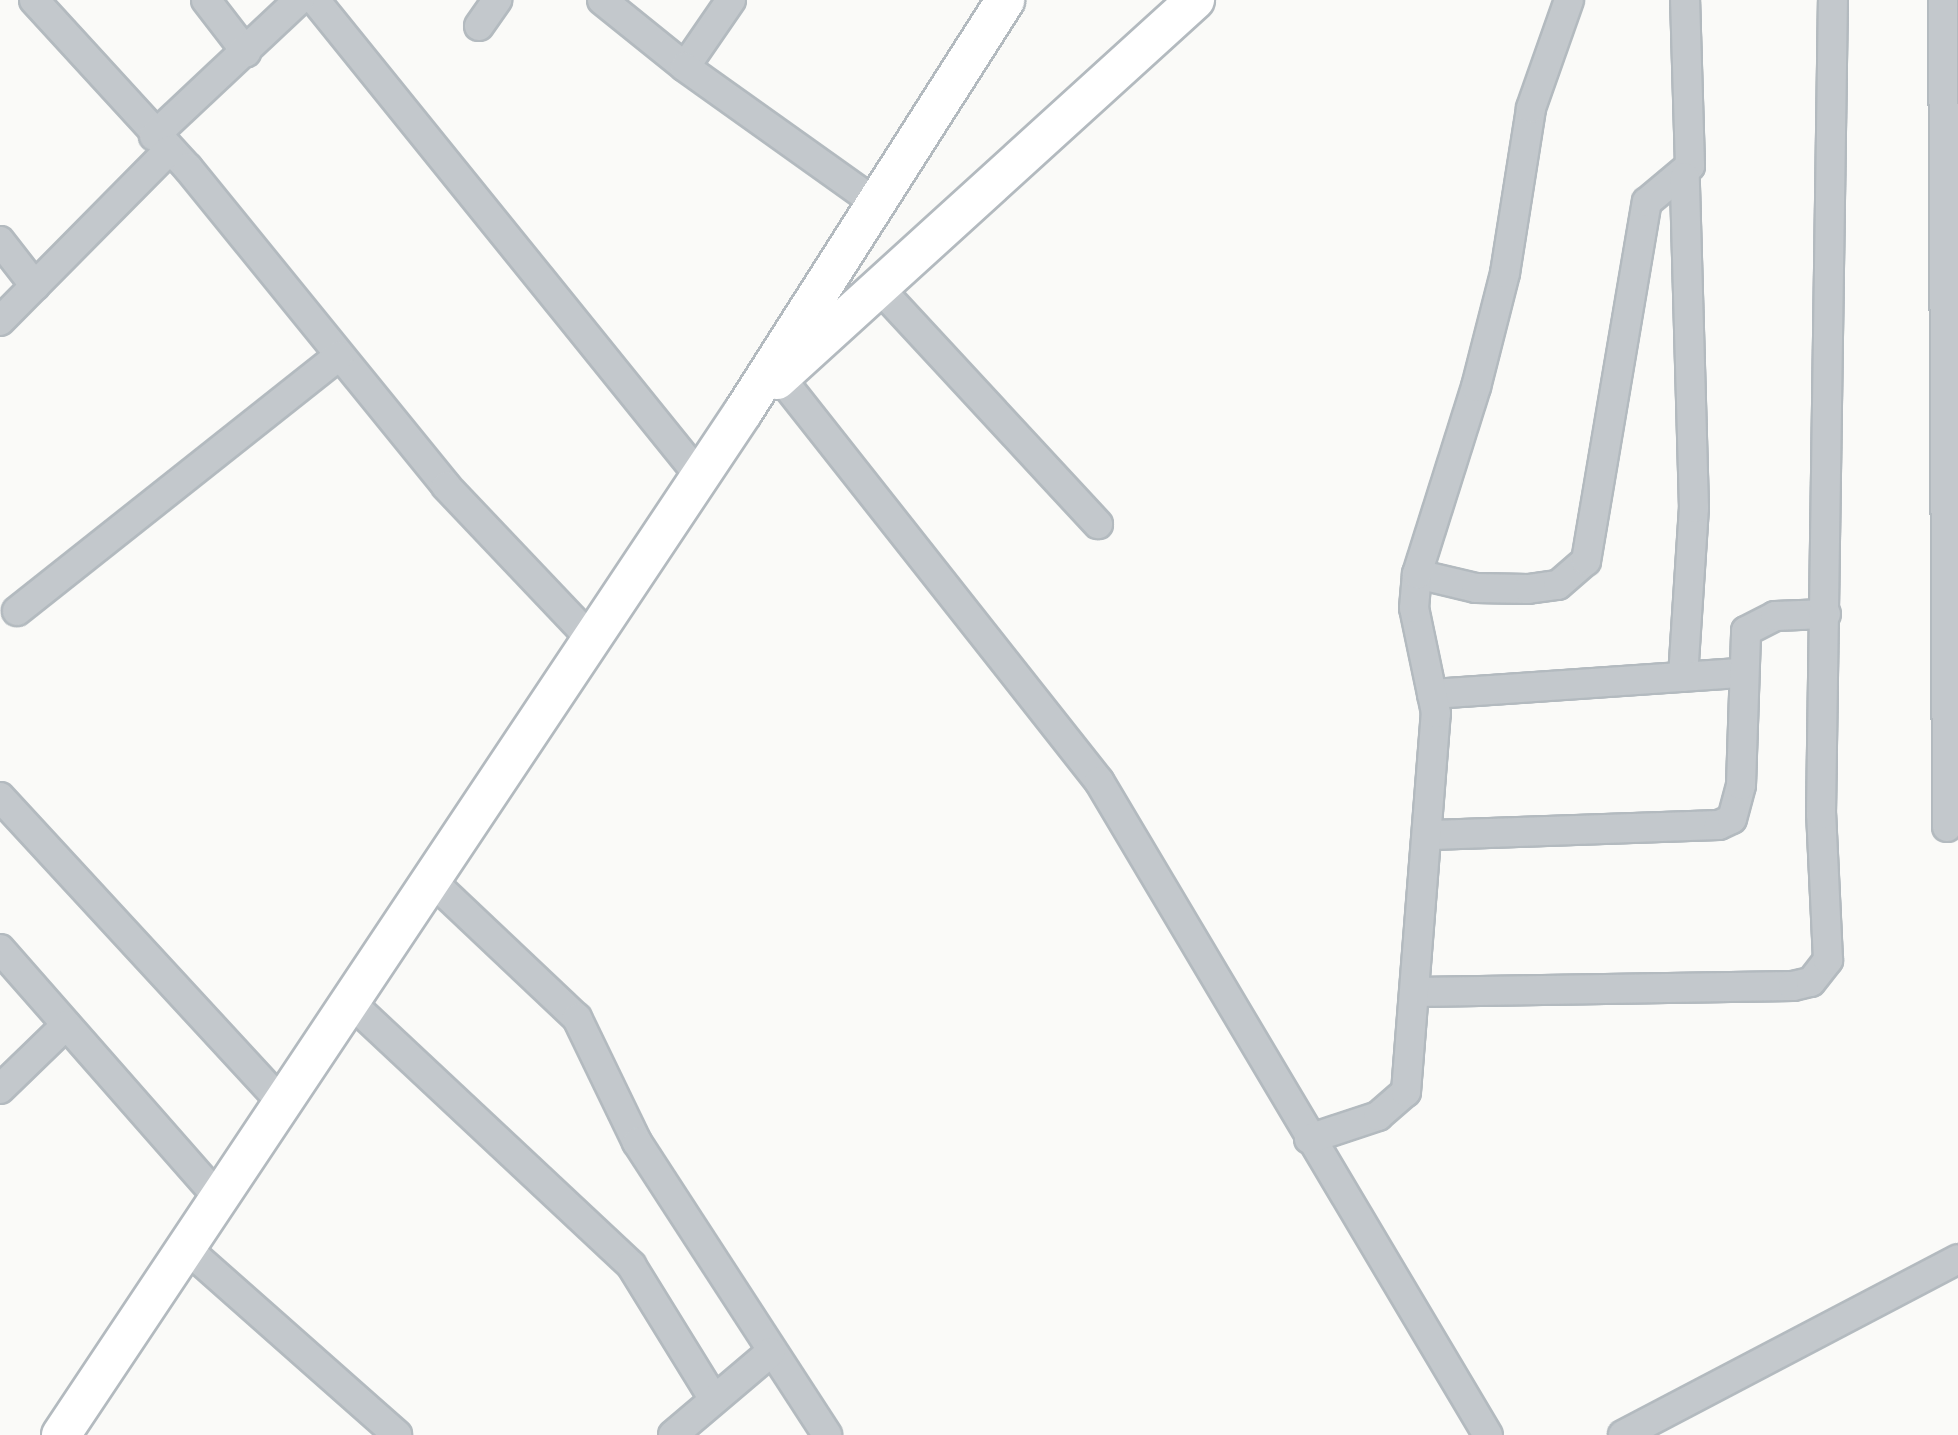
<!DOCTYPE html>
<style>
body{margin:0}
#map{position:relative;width:1958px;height:1435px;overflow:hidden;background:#fafaf8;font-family:Karla,sans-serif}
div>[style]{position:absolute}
.roads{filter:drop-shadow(2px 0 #b3babf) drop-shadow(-2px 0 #b3babf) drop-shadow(0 2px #b3babf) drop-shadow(0 -2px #b3babf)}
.street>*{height:28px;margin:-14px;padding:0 14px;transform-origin:14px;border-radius:14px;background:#c3c8cc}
.secondary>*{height:38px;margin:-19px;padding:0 19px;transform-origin:19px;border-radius:19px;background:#fff}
span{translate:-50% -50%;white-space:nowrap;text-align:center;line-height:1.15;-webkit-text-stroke:8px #fff;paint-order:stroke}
</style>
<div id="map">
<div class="roads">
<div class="street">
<div style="left:34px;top:0;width:228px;rotate:47.5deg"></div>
<div style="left:188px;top:168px;width:409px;rotate:50.9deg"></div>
<div style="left:446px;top:486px;width:209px;rotate:46.5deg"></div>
<div style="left:206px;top:0;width:66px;rotate:52.4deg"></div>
<div style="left:315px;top:0;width:609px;rotate:51.06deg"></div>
<div style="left:602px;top:0;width:107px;rotate:38.9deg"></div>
<div style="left:731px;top:0;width:81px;rotate:124.5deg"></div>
<div style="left:685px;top:67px;width:234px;rotate:35.5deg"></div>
<div style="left:1943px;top:0;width:827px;rotate:89.72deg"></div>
<div style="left:479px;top:26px;width:32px;rotate:-55deg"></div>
<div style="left:154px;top:136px;width:199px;rotate:-43.2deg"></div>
<div style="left:0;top:241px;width:57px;rotate:52.1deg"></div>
<div style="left:882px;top:291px;width:318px;rotate:47.2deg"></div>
<div style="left:0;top:321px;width:240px;rotate:-45.3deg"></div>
<div style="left:780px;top:377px;width:515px;rotate:51.71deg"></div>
<div style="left:1099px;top:781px;width:761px;rotate:59.26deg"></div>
<div style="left:1417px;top:574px;width:61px;rotate:13.3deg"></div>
<div style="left:1476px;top:588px;width:52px;rotate:1.1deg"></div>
<div style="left:1528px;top:589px;width:30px;rotate:-8deg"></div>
<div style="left:1558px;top:585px;width:37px;rotate:-41deg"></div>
<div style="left:1586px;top:561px;width:364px;rotate:-80.4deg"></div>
<div style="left:1647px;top:202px;width:56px;rotate:-39.9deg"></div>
<div style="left:1690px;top:166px;width:166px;rotate:-91.7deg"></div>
<div style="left:17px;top:611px;width:411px;rotate:-38.4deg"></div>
<div style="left:1683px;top:677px;width:169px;rotate:-86.3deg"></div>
<div style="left:1694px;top:508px;width:331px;rotate:-91.6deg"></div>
<div style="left:1432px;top:694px;width:312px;rotate:-3.9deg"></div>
<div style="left:0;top:797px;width:418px;rotate:47.3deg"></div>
<div style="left:1432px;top:835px;width:287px;rotate:-2deg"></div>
<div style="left:1719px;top:825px;width:14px;rotate:-25deg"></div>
<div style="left:1732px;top:819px;width:35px;rotate:-75deg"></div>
<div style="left:1741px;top:785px;width:154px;rotate:-88.1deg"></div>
<div style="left:1746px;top:631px;width:33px;rotate:-27deg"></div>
<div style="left:1775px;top:616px;width:51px;rotate:-2.2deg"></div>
<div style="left:433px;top:882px;width:198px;rotate:43.4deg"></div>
<div style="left:577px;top:1018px;width:138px;rotate:64.2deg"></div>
<div style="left:637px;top:1142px;width:349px;rotate:57deg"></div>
<div style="left:0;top:949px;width:332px;rotate:48.7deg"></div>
<div style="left:1417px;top:992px;width:376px;rotate:-0.9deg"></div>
<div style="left:1793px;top:986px;width:18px;rotate:-13deg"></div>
<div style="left:1811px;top:982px;width:28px;rotate:-52deg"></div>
<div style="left:1828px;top:960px;width:146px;rotate:-92.7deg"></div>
<div style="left:1821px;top:814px;width:814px;rotate:-89.16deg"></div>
<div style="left:348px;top:1000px;width:388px;rotate:43.1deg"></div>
<div style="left:631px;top:1265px;width:154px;rotate:58.3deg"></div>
<div style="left:0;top:1089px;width:92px;rotate:-44.1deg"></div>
<div style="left:1309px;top:1139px;width:73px;rotate:-18.4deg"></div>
<div style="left:1378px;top:1116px;width:37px;rotate:-41deg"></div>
<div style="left:1406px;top:1092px;width:380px;rotate:-85.5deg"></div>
<div style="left:1436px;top:713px;width:107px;rotate:-101.8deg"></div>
<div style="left:1414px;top:608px;width:34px;rotate:-85deg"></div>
<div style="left:1417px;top:574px;width:196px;rotate:-72.5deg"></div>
<div style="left:1476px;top:387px;width:118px;rotate:-75.7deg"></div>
<div style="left:1505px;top:273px;width:167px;rotate:-81deg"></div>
<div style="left:1531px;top:108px;width:114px;rotate:-70.6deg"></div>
<div style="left:186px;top:1248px;width:282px;rotate:41.5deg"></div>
<div style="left:673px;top:1435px;width:128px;rotate:-40.3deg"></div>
<div style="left:1623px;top:1435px;width:378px;rotate:-27.7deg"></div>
</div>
<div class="secondary">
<div style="left:777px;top:380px;width:565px;rotate:-42.27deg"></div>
<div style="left:61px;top:1435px;width:1229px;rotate:-56.31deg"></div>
<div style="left:743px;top:412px;width:488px;rotate:-57.5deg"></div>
</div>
</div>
</div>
